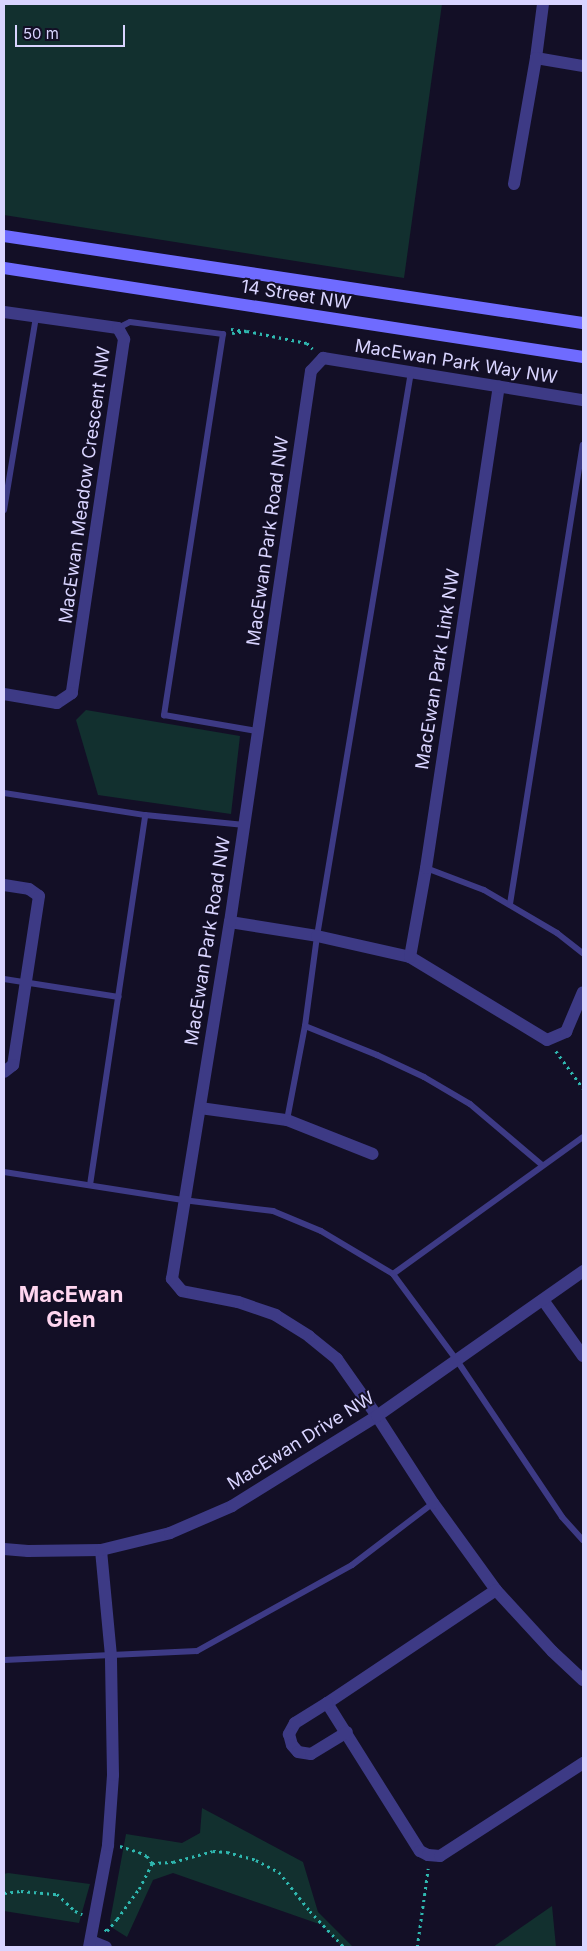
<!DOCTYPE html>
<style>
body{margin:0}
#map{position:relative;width:587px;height:1951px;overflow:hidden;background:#130f26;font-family:Inter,sans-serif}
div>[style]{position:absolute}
.green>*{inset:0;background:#12302f}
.path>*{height:2.5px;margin-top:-1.25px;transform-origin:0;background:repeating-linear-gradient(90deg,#2fb8b0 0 2.5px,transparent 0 6.5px)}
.service>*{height:6px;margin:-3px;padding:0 3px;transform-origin:3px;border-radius:3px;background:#3d3a85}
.minor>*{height:12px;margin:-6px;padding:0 6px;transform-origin:6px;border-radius:6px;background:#3d3a85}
.tertiary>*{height:12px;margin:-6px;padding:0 6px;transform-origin:6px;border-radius:6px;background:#3d3a85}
.secondary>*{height:12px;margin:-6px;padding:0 6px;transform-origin:6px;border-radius:6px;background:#6f6bff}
span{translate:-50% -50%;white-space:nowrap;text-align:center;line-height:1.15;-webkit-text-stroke:4px #130f26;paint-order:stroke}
.street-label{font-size:18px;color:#d9d4ff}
.district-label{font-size:22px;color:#ffd6f0;font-weight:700}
.frame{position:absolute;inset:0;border:5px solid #d9d4ff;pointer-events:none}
.scale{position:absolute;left:15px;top:25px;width:110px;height:22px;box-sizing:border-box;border:2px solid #d9d4ff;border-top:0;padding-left:6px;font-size:15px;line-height:18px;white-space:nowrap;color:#d9d4ff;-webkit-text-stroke:4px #130f26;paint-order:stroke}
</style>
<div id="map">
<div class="green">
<div style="clip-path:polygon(4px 4px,442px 4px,404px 278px,4px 215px)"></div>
<div style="clip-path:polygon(86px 710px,240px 736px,231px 814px,98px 795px,76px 720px)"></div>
<div style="clip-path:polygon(202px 1808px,303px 1862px,318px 1912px,353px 1947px,342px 1947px,322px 1925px,173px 1873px,153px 1880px,127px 1937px,111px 1927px,110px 1921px,126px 1834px,182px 1843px,200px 1833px)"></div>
<div style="clip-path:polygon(8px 1873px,90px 1884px,79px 1923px,4px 1911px,4px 1874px)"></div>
<div style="clip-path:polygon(552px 1906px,556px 1947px,493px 1947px)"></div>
</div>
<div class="path">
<div style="left:231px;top:329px;width:16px;rotate:7deg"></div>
<div style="left:232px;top:333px;width:15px;rotate:-8deg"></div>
<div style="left:247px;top:331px;width:61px;rotate:11.3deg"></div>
<div style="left:307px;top:343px;width:8px;rotate:45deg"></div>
<div style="left:556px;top:1051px;width:46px;rotate:53.9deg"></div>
<div style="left:120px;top:1846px;width:20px;rotate:18deg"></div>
<div style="left:139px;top:1852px;width:9px;rotate:27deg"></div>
<div style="left:147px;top:1856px;width:9px;rotate:54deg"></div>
<div style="left:4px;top:1893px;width:17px;rotate:-7deg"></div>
<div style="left:21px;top:1891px;width:36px;rotate:5deg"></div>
<div style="left:57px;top:1894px;width:25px;rotate:43deg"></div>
<div style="left:75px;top:1911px;width:8px;rotate:23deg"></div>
<div style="left:105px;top:1929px;width:3px;rotate:45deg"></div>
<div style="left:107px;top:1931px;width:16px;rotate:-50deg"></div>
<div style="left:117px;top:1919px;width:37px;rotate:-54deg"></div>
<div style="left:139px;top:1889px;width:29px;rotate:-63deg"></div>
<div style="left:152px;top:1863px;width:21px;rotate:-3deg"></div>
<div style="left:173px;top:1862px;width:41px;rotate:-15.4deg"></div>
<div style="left:213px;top:1851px;width:14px;rotate:4deg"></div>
<div style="left:227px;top:1852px;width:30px;rotate:15deg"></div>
<div style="left:256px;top:1860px;width:26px;rotate:28deg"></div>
<div style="left:279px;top:1872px;width:50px;rotate:51.5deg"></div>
<div style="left:310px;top:1911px;width:50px;rotate:46.6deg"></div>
<div style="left:417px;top:1947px;width:79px;rotate:-82deg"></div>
</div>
<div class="service">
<div style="left:118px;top:328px;width:13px;rotate:-27deg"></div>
<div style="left:130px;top:322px;width:94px;rotate:7.4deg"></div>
<div style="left:223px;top:334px;width:386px;rotate:98.8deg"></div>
<div style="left:164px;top:715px;width:94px;rotate:9.8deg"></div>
<div style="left:4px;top:510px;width:197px;rotate:-80.6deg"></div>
<div style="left:4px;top:793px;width:143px;rotate:8.9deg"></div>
<div style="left:145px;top:815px;width:100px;rotate:5.8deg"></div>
<div style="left:426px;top:868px;width:62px;rotate:20.8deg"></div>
<div style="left:484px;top:890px;width:85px;rotate:30.5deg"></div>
<div style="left:557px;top:933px;width:33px;rotate:38deg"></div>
<div style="left:510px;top:904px;width:465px;rotate:-81deg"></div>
<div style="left:4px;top:979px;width:116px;rotate:8.9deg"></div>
<div style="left:305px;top:1026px;width:78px;rotate:21.9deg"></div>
<div style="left:377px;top:1055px;width:52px;rotate:25.1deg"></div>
<div style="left:424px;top:1077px;width:53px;rotate:30.4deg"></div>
<div style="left:470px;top:1104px;width:94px;rotate:40.3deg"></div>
<div style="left:287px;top:1120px;width:96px;rotate:-79.2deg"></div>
<div style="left:305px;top:1026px;width:91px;rotate:-82.4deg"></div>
<div style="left:317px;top:936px;width:572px;rotate:-80.54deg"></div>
<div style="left:4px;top:1172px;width:181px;rotate:8.9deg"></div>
<div style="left:183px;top:1200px;width:91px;rotate:7deg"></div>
<div style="left:273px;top:1211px;width:52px;rotate:22.6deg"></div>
<div style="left:321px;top:1231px;width:84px;rotate:30.8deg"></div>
<div style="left:393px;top:1274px;width:106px;rotate:53.5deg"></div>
<div style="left:456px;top:1359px;width:190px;rotate:56.1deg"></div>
<div style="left:562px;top:1517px;width:31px;rotate:48deg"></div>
<div style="left:90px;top:1185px;width:374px;rotate:-81.5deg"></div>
<div style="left:393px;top:1274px;width:234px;rotate:-35.8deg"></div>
<div style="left:4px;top:1660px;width:193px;rotate:-2.7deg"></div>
<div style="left:197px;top:1651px;width:177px;rotate:-29deg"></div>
<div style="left:352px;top:1565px;width:102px;rotate:-37.4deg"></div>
</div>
<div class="minor">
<div style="left:543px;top:4px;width:54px;rotate:97.4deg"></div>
<div style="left:536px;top:58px;width:48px;rotate:9.7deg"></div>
<div style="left:514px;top:184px;width:128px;rotate:-80.1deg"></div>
<div style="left:4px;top:312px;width:115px;rotate:8deg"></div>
<div style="left:118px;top:328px;width:13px;rotate:61deg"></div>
<div style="left:124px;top:339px;width:358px;rotate:98.4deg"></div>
<div style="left:72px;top:693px;width:18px;rotate:146deg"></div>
<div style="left:57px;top:703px;width:54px;rotate:-170.4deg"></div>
<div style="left:4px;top:885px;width:25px;rotate:9deg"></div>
<div style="left:29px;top:889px;width:12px;rotate:35deg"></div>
<div style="left:39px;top:896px;width:171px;rotate:98.7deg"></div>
<div style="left:13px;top:1065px;width:11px;rotate:142deg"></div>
<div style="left:230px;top:922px;width:88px;rotate:9.1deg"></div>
<div style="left:317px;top:936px;width:95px;rotate:12.7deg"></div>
<div style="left:410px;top:957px;width:160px;rotate:31.2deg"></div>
<div style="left:547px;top:1040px;width:21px;rotate:-23deg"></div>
<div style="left:566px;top:1032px;width:43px;rotate:-67deg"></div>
<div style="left:410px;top:957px;width:90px;rotate:-79.8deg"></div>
<div style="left:426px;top:868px;width:487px;rotate:-81.4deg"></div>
<div style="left:200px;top:1108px;width:88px;rotate:7.9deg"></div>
<div style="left:287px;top:1120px;width:92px;rotate:21.6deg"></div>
<div style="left:543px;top:1300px;width:69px;rotate:54.5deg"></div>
<div style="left:496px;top:1590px;width:107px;rotate:-125.9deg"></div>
<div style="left:433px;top:1503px;width:103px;rotate:-122.8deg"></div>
<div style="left:377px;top:1416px;width:70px;rotate:-125.1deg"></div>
<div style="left:337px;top:1359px;width:36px;rotate:-141deg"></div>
<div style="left:309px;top:1336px;width:39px;rotate:-148deg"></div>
<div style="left:276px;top:1315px;width:40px;rotate:-161.1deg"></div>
<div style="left:238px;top:1302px;width:57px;rotate:-168.9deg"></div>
<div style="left:182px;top:1291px;width:16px;rotate:-130deg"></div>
<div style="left:172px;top:1279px;width:362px;rotate:-80.8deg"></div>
<div style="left:230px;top:922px;width:557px;rotate:-81.64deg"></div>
<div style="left:311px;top:371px;width:18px;rotate:-47deg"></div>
<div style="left:323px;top:358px;width:263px;rotate:9.2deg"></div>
<div style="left:583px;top:1680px;width:42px;rotate:-136.9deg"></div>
<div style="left:552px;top:1651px;width:83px;rotate:-132.6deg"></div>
<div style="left:496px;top:1590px;width:203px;rotate:146.2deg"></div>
<div style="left:327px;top:1703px;width:175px;rotate:57.9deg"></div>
<div style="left:420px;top:1851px;width:9px;rotate:27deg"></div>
<div style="left:428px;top:1855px;width:12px;rotate:5deg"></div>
<div style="left:440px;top:1856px;width:171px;rotate:-33deg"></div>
<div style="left:327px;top:1703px;width:38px;rotate:148deg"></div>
<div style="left:295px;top:1723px;width:13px;rotate:119deg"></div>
<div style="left:289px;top:1734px;width:11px;rotate:75deg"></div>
<div style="left:292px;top:1745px;width:9px;rotate:49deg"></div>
<div style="left:298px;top:1752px;width:13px;rotate:9deg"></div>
<div style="left:311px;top:1754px;width:42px;rotate:-31.4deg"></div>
<div style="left:91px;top:1941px;width:16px;rotate:22deg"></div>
<div style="left:89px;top:1947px;width:104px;rotate:-79.4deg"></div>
<div style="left:108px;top:1845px;width:70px;rotate:-85.9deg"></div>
<div style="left:113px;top:1775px;width:119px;rotate:-91deg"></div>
<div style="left:111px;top:1656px;width:106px;rotate:-95.4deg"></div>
</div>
<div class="tertiary">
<div style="left:4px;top:1549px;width:24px;rotate:5deg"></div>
<div style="left:28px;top:1551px;width:73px;rotate:-0.8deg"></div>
<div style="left:101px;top:1550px;width:71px;rotate:-13.8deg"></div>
<div style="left:170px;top:1533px;width:68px;rotate:-23.5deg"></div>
<div style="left:232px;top:1506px;width:171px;rotate:-31.8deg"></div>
<div style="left:377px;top:1416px;width:252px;rotate:-35.1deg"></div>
</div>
<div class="secondary">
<div style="left:4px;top:236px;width:585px;rotate:8.55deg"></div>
<div style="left:4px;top:268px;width:586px;rotate:8.74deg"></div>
</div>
<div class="street-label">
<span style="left:296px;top:295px;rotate:9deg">14 Street NW</span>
<span style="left:456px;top:362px;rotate:9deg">MacEwan Park Way NW</span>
<span style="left:85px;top:485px;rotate:-82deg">MacEwan Meadow Crescent NW</span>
<span style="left:268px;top:541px;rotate:-82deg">MacEwan Park Road NW</span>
<span style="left:438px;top:669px;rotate:-81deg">MacEwan Park Link NW</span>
<span style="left:208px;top:941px;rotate:-81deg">MacEwan Park Road NW</span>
<span style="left:301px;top:1441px;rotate:-32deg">MacEwan Drive NW</span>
</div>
<div class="district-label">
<span style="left:71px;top:1307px">MacEwan<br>Glen</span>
</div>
<div class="frame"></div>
<div class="scale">50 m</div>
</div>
